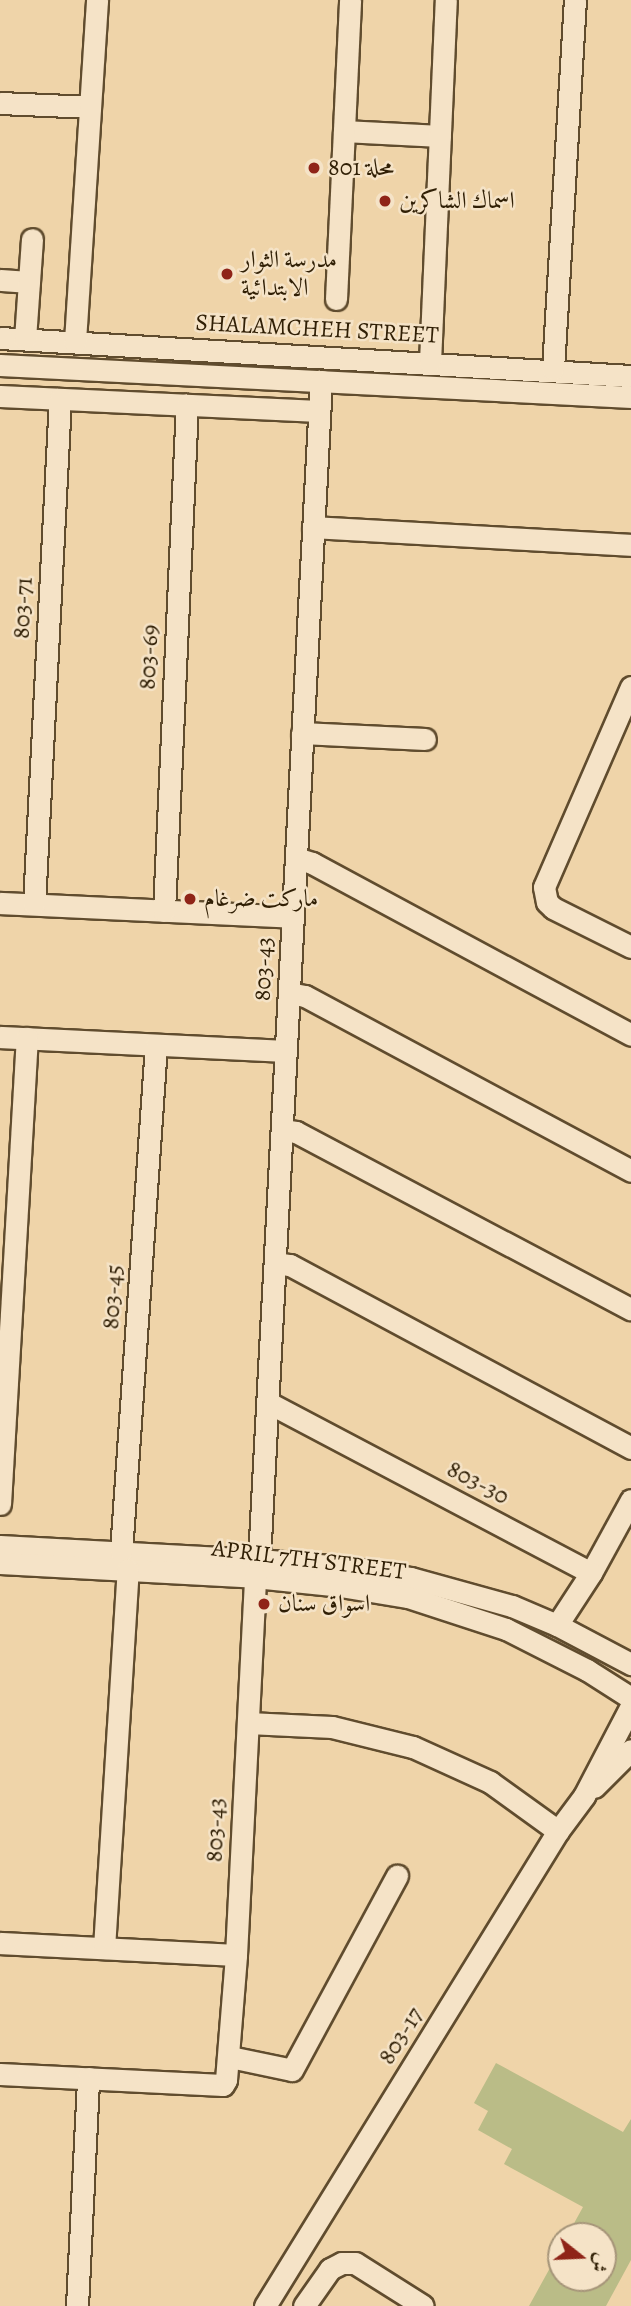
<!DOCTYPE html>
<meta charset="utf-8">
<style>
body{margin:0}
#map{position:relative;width:631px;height:2306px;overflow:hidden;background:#efd4a9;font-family:Alegreya,Amiri,serif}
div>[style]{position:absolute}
.green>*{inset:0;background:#babc87}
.roads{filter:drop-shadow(2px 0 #604c2e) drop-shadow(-2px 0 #604c2e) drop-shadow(0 2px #604c2e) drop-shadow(0 -2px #604c2e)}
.minor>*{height:21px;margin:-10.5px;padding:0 10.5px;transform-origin:10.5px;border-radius:10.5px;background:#f5e3c7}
.dots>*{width:19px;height:19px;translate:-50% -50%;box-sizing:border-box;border:4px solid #f5e3c7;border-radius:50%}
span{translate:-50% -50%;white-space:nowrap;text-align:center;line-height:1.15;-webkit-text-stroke:5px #f5e3c7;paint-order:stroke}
.poi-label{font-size:24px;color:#301f05}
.left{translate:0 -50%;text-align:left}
.street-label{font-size:24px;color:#301f05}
.north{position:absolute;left:547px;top:2222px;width:70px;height:70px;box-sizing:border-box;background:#f5e3c7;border:2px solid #a69579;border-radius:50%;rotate:108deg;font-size:19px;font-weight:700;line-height:28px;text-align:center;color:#301f05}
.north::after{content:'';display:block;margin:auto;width:24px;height:32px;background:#8f2418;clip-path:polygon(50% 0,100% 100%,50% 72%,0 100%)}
</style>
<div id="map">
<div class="green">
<div style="clip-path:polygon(496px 2063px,623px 2132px,631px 2119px,631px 2260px,606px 2306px,529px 2306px,561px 2248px,561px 2278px,603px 2278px,603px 2236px,567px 2236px,583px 2207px,504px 2164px,512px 2149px,478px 2130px,488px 2111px,474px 2103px)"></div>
</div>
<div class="roads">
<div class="minor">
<div style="left:0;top:103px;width:90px;rotate:2.5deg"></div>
<div style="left:344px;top:131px;width:96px;rotate:3deg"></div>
<div style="left:0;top:280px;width:29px;rotate:4deg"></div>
<div style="left:336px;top:299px;width:299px;rotate:-87.3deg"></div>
<div style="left:0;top:338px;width:632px;rotate:3.45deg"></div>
<div style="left:25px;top:339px;width:100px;rotate:-86deg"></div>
<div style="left:75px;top:341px;width:342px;rotate:-86.3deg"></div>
<div style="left:430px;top:362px;width:362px;rotate:-87.5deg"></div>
<div style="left:0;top:365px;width:632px;rotate:2.9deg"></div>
<div style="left:553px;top:369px;width:370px;rotate:-86.6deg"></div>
<div style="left:0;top:396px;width:319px;rotate:2.7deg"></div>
<div style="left:313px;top:527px;width:319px;rotate:3.2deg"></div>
<div style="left:631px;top:687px;width:218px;rotate:113.5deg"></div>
<div style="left:544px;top:887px;width:15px;rotate:79deg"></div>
<div style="left:547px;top:902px;width:8px;rotate:45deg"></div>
<div style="left:553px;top:908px;width:87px;rotate:26.6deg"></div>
<div style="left:302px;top:733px;width:123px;rotate:2.8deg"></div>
<div style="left:296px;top:858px;width:17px;rotate:17deg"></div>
<div style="left:312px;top:863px;width:362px;rotate:28.3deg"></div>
<div style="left:0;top:903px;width:293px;rotate:2.7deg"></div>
<div style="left:34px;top:904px;width:506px;rotate:-87.05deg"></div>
<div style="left:164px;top:911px;width:507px;rotate:-87.4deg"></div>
<div style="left:289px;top:993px;width:16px;rotate:11deg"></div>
<div style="left:305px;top:996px;width:370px;rotate:28.2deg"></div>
<div style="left:0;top:1037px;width:286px;rotate:2.8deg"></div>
<div style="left:282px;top:1130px;width:14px;rotate:8deg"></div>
<div style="left:296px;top:1132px;width:379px;rotate:27.9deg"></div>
<div style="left:275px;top:1263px;width:15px;rotate:8deg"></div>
<div style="left:290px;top:1265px;width:387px;rotate:28.2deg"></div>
<div style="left:267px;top:1402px;width:366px;rotate:27.8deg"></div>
<div style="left:591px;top:1573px;width:83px;rotate:-61.3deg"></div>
<div style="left:0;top:1504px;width:467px;rotate:-86.7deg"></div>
<div style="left:0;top:1546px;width:259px;rotate:3.1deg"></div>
<div style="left:259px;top:1560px;width:84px;rotate:4.8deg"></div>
<div style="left:343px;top:1567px;width:69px;rotate:9.2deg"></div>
<div style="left:411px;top:1578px;width:105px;rotate:15.5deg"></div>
<div style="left:512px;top:1606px;width:49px;rotate:22.9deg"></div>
<div style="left:557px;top:1625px;width:84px;rotate:27.8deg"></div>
<div style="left:121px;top:1552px;width:508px;rotate:-86.05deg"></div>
<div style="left:259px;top:1560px;width:1181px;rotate:-86.99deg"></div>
<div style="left:0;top:1563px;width:255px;rotate:3.1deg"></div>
<div style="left:255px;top:1577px;width:85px;rotate:6deg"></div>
<div style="left:340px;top:1586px;width:69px;rotate:9.2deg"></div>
<div style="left:408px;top:1597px;width:103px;rotate:18.1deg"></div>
<div style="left:506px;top:1629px;width:91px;rotate:26.8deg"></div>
<div style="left:587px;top:1670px;width:52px;rotate:32.5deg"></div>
<div style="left:557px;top:1625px;width:62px;rotate:-56.8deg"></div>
<div style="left:248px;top:1723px;width:84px;rotate:2.7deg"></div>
<div style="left:332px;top:1727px;width:83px;rotate:13.9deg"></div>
<div style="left:413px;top:1747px;width:85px;rotate:24.4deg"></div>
<div style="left:490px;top:1782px;width:84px;rotate:35.8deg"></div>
<div style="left:594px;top:1787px;width:52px;rotate:-45deg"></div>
<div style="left:0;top:1943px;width:236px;rotate:2.9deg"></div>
<div style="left:104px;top:1948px;width:379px;rotate:-86.4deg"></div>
<div style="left:230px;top:2057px;width:63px;rotate:11.8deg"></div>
<div style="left:292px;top:2070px;width:221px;rotate:-61.6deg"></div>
<div style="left:0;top:2074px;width:223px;rotate:2.8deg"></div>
<div style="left:223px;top:2085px;width:6px;rotate:-59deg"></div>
<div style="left:226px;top:2080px;width:125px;rotate:-85.4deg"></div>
<div style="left:236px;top:1955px;width:378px;rotate:-87.1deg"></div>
<div style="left:77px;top:2306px;width:228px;rotate:-87.2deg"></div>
<div style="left:265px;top:2306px;width:558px;rotate:-58.33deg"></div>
<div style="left:558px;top:1831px;width:44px;rotate:-53.4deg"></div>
<div style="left:584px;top:1796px;width:102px;rotate:-62.4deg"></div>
<div style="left:304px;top:2306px;width:45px;rotate:-54.9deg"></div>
<div style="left:330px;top:2269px;width:13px;rotate:-27deg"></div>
<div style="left:342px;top:2263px;width:13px"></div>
<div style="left:355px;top:2263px;width:80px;rotate:32.3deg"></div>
</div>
</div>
<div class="dots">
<div style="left:314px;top:168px;background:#8f2418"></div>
<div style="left:385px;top:201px;background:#8f2418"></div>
<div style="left:227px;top:274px;background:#8f2418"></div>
<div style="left:190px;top:899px;background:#8f2418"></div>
<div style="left:264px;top:1604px;background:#8f2418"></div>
</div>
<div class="poi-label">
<span class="left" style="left:328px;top:168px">محلة 801</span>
<span class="left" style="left:399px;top:201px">اسماك الشاكرين</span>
<span class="left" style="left:241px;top:274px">مدرسة الثوار<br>الابتدائية</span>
<span class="left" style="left:204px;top:899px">ماركت ضرغام</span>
<span class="left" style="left:278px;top:1604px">اسواق سنان</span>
</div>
<div class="street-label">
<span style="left:317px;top:329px;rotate:3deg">SHALAMCHEH STREET</span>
<span style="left:23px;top:608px;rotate:-87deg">803-71</span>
<span style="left:149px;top:657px;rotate:-87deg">803-69</span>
<span style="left:264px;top:969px;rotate:-87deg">803-43</span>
<span style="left:113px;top:1297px;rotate:-86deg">803-45</span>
<span style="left:478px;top:1483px;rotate:28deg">803-30</span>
<span style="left:309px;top:1560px;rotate:7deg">APRIL 7TH STREET</span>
<span style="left:216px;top:1830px;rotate:-87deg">803-43</span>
<span style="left:401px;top:2036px;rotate:-58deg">803-17</span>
</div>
<div class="north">ش</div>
</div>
